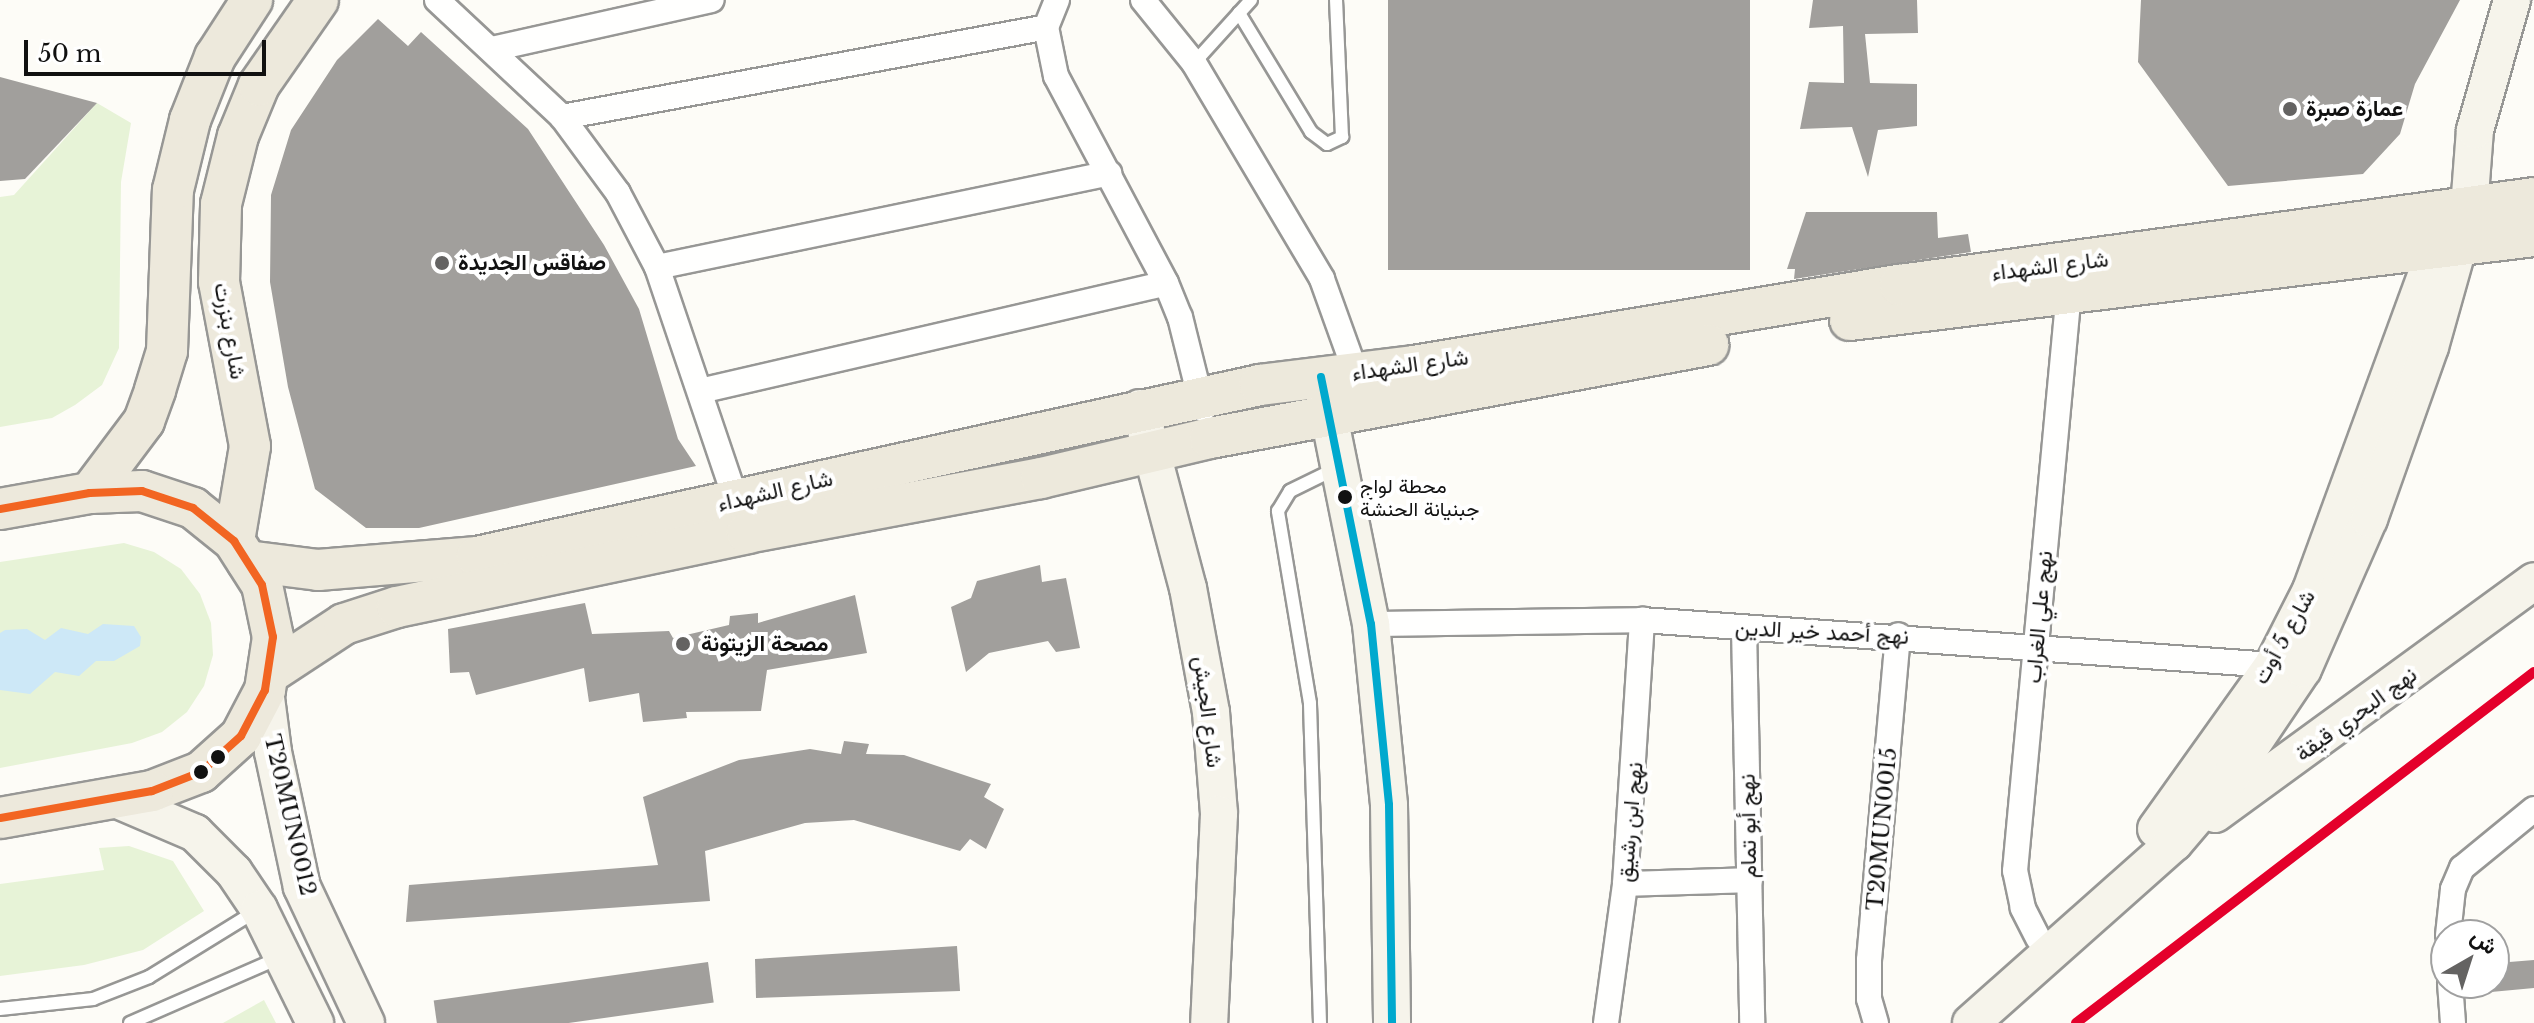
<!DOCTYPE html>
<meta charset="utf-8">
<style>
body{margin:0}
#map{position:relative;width:2534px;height:1023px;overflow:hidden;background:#fdfcf7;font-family:"Libre Baskerville",Vazirmatn,serif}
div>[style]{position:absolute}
.green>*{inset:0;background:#e7f3d7}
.water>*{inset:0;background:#cde8f7}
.building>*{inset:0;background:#a19f9c;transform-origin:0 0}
.roads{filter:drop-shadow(2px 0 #979795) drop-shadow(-2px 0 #979795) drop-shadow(0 2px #979795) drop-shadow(0 -2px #979795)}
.lane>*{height:12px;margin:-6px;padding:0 6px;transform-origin:6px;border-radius:6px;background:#fffffe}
.street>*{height:24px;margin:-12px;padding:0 12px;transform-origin:12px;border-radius:12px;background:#fffffe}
.secondary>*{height:36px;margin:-18px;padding:0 18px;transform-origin:18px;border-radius:18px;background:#f6f4eb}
.primary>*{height:40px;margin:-20px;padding:0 20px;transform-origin:20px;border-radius:20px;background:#ede9dc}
.bus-1>*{height:8px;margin:-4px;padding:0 4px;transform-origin:4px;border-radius:4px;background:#00a9ce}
.bus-2>*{height:8px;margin:-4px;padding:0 4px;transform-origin:4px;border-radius:4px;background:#f26522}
.rail-1>*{height:10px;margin:-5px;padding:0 5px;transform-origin:5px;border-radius:5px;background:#e4002b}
.dots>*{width:22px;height:22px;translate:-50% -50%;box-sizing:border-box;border:4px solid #fff;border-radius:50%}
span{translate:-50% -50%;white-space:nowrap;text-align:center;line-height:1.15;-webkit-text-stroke:8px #fff;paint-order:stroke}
.bus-label{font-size:20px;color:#111}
.left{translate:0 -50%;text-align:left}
.poi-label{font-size:22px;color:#111;font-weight:700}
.street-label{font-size:22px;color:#111}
.north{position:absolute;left:2430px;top:919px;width:80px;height:80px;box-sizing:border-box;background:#fff;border:2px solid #a0a0a0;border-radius:50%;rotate:39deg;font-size:22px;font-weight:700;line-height:32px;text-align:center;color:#111}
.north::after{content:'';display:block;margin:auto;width:28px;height:36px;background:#646362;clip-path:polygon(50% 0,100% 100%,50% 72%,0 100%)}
.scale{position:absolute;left:24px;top:40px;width:242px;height:36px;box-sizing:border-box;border:4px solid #111;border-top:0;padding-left:10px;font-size:24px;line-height:28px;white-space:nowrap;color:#111;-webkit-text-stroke:6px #fff;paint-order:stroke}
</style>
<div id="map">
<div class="green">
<div style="clip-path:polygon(97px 103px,131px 123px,121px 182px,119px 348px,102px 385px,75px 405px,52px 418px,0 427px,0 197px,14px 195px)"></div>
<div style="clip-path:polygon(124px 543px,154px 552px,181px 569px,200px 594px,211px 623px,213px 655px,204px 686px,187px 712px,162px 732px,132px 743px,0 768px,0 562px)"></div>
<div style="clip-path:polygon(129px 846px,173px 861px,204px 911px,143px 950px,84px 965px,0 976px,0 884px,104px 870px,99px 848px)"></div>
<div style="clip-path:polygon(264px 1000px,276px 1023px,223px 1023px)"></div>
</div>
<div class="water">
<div style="clip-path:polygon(103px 624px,134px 626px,141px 637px,140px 646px,114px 661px,96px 661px,79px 676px,55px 672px,30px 694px,0 690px,0 633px,5px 630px,27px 629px,45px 640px,61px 628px,88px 634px)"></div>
</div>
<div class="building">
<div style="left:1388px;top:0;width:362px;height:270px"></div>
<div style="clip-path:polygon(1813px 0,1917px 0,1918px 33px,1865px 34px,1870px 83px,1917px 84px,1917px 126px,1878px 130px,1868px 177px,1852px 127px,1800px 129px,1809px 82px,1844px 83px,1843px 26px,1809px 28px)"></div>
<div style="clip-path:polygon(2141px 0,2460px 0,2415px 84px,2400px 134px,2363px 174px,2228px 186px,2138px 62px)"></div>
<div style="clip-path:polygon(378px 19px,408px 46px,421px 32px,528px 129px,604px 245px,639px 309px,678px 439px,696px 466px,419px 528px,366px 528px,315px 489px,288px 387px,270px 282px,271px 195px,291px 130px,337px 60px)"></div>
<div style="clip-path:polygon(0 77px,97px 103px,25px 179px,0 181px)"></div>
<div style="clip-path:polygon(1806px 212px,1937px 212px,1938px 238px,1968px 234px,1971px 252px,1794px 279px,1795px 269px,1787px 269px)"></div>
<div style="clip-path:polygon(1040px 565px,1042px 582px,1066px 578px,1080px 648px,1056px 652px,1048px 641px,989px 653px,966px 672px,951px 607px,971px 598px,977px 581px)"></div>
<div style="clip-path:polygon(855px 595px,867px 653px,767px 670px,761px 711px,686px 712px,687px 718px,643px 722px,639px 693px,589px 702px,584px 668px,476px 695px,469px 672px,450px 673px,448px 629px,585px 603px,592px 634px,669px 631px,673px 638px,729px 625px,730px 616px,758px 613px,758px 623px)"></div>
<div style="clip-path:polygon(844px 741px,869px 744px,866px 754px,904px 755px,991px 784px,984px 797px,1004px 809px,986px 849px,970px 839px,960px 851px,854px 820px,805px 823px,705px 851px,710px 901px,406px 922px,409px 885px,658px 865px,643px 797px,739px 760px,810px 749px,841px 754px)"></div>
<div style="clip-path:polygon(957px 946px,960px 991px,756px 998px,755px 959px)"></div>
<div style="clip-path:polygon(2534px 960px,2534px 988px,2491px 992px,2497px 963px)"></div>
<div style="left:708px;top:962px;width:41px;height:277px;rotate:82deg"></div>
</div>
<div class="roads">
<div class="lane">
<div style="left:1239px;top:13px;width:139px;rotate:58.8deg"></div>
<div style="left:1311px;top:132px;width:20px;rotate:37deg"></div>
<div style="left:1327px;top:144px;width:17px;rotate:-25deg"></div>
<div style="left:1342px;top:137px;width:137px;rotate:-92.5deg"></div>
<div style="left:1194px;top:63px;width:85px;rotate:-47.9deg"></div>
<div style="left:0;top:1009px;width:94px;rotate:-6.1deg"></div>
<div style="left:93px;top:999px;width:60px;rotate:-21.4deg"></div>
<div style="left:149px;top:977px;width:126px;rotate:-31.7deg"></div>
<div style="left:130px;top:1023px;width:163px;rotate:-23.6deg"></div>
<div style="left:1320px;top:1023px;width:320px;rotate:-91.8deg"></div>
<div style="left:1310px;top:703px;width:195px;rotate:-99.5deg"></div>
<div style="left:1278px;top:511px;width:23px;rotate:-59deg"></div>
<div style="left:1290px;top:491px;width:52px;rotate:-26.1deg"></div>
</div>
<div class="street">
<div style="left:437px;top:0;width:171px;rotate:43.1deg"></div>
<div style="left:562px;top:117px;width:94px;rotate:53.6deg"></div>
<div style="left:618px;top:193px;width:84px;rotate:62.2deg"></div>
<div style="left:657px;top:267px;width:246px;rotate:71.3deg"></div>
<div style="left:1057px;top:0;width:29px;rotate:112deg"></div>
<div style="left:1046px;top:27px;width:50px;rotate:78.5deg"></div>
<div style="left:1056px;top:76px;width:234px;rotate:62deg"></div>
<div style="left:1166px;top:283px;width:37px;rotate:68deg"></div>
<div style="left:1180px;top:317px;width:95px;rotate:76deg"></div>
<div style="left:1143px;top:0;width:81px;rotate:51deg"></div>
<div style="left:1194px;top:63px;width:251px;rotate:59.3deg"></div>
<div style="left:1322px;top:279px;width:109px;rotate:70.2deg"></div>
<div style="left:492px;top:49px;width:225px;rotate:-12.6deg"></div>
<div style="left:562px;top:117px;width:492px;rotate:-10.5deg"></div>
<div style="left:657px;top:267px;width:462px;rotate:-11.7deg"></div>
<div style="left:700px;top:391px;width:478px;rotate:-13deg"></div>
<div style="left:1371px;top:624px;width:271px;rotate:-0.8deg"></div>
<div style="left:1642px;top:620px;width:633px;rotate:4.08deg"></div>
<div style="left:1744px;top:628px;width:395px;rotate:88.8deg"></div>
<div style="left:1625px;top:884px;width:125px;rotate:-1.8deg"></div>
<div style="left:2448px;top:935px;width:46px;rotate:-83.8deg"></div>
<div style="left:2453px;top:889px;width:23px;rotate:-67deg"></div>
<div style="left:2462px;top:868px;width:93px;rotate:-39.3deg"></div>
<div style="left:2038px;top:938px;width:34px;rotate:-117deg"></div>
<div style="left:2023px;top:908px;width:38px;rotate:-102deg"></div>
<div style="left:2015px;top:871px;width:594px;rotate:-84.68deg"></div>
<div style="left:2450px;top:983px;width:40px;rotate:85.7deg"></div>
<div style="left:1606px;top:1023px;width:140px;rotate:-82.2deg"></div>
<div style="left:1625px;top:884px;width:265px;rotate:-86.3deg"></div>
<div style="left:1876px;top:1023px;width:25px;rotate:-106deg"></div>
<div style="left:1869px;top:999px;width:39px;rotate:-90deg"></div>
<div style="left:1869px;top:960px;width:326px;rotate:-84.9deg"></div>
</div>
<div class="secondary">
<div style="left:1323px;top:386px;width:243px;rotate:78.6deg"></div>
<div style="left:1371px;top:624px;width:182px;rotate:84.3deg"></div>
<div style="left:1389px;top:805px;width:218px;rotate:89.2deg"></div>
<div style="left:1140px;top:408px;width:186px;rotate:75.1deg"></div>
<div style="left:1188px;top:588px;width:126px;rotate:79.5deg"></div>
<div style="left:1211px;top:712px;width:102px;rotate:85.5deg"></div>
<div style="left:1219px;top:814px;width:209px;rotate:92.7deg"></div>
<div style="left:265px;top:690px;width:63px;rotate:82.6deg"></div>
<div style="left:273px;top:752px;width:138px;rotate:77.9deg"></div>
<div style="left:302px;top:887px;width:150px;rotate:64.8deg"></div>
<div style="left:113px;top:798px;width:89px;rotate:23.1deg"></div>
<div style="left:195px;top:833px;width:55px;rotate:45deg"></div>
<div style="left:234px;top:872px;width:45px;rotate:56deg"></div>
<div style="left:259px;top:909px;width:127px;rotate:63.8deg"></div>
<div style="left:2215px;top:814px;width:395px;rotate:-36.1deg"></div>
<div style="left:2156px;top:829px;width:201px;rotate:-54.5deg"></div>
<div style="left:2273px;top:665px;width:84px;rotate:-63.1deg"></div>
<div style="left:2311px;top:590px;width:340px;rotate:-69.9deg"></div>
<div style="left:1971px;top:1023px;width:271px;rotate:-41.6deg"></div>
<div style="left:2174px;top:843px;width:88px;rotate:-49.6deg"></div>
<div style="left:2231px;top:776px;width:129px;rotate:-56.1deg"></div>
<div style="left:2303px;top:669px;width:164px;rotate:-66.3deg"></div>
<div style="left:2369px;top:519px;width:182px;rotate:-70.5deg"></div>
<div style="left:2430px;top:347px;width:144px;rotate:-74.3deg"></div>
<div style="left:2469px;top:208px;width:78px;rotate:-85.6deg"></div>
<div style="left:2475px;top:130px;width:135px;rotate:-74.1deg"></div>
</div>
<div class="primary">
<div style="left:1850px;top:320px;width:689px;rotate:-7deg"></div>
<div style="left:90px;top:493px;width:90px;rotate:-53.1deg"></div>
<div style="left:144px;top:421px;width:33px;rotate:-70deg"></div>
<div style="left:155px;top:390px;width:41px;rotate:-72.9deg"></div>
<div style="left:167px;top:351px;width:161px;rotate:-87.9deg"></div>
<div style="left:173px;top:190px;width:72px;rotate:-76.3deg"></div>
<div style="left:190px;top:120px;width:68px;rotate:-68.4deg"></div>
<div style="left:215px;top:57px;width:68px;rotate:-57deg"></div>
<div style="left:0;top:509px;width:91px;rotate:-10.1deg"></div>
<div style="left:90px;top:493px;width:52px;rotate:-2.2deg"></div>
<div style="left:142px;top:491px;width:54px;rotate:18.4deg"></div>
<div style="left:193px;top:508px;width:53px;rotate:38.8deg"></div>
<div style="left:234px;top:541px;width:52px;rotate:57.5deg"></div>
<div style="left:262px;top:585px;width:53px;rotate:78.1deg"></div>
<div style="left:273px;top:637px;width:54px;rotate:98.6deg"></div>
<div style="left:265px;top:690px;width:52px;rotate:117.6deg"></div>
<div style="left:241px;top:736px;width:54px;rotate:138deg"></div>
<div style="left:201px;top:772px;width:53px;rotate:158.8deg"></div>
<div style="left:152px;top:791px;width:154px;rotate:169.9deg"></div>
<div style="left:234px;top:541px;width:96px;rotate:-80.4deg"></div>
<div style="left:250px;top:446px;width:167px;rotate:-100.7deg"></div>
<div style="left:219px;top:282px;width:78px;rotate:-88.5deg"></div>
<div style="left:221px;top:204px;width:70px;rotate:-76deg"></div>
<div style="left:238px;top:136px;width:55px;rotate:-67.6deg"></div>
<div style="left:259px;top:85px;width:103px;rotate:-55.2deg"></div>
<div style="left:247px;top:561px;width:72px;rotate:7.2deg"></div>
<div style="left:318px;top:570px;width:160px;rotate:-4.7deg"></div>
<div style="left:477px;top:557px;width:802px;rotate:-12.39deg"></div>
<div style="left:1260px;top:385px;width:155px;rotate:-7deg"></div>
<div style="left:1414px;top:366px;width:493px;rotate:-9.5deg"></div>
<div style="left:1900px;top:285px;width:640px;rotate:-7.81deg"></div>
<div style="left:268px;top:674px;width:91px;rotate:-33.3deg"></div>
<div style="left:344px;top:624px;width:56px;rotate:-17.8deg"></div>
<div style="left:397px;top:607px;width:358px;rotate:-11.9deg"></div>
<div style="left:747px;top:533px;width:299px;rotate:-10.6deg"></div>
<div style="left:1041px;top:478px;width:174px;rotate:-13.3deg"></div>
<div style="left:1210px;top:438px;width:507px;rotate:-10.58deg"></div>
</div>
</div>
<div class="bus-1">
<div style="left:1321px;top:377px;width:252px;rotate:78.6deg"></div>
<div style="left:1371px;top:624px;width:182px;rotate:84.3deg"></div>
<div style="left:1389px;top:805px;width:218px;rotate:89.2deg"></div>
</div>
<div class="bus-2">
<div style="left:0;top:509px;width:91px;rotate:-10.1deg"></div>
<div style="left:90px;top:493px;width:52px;rotate:-2.2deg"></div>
<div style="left:142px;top:491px;width:54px;rotate:18.4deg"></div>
<div style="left:193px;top:508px;width:53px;rotate:38.8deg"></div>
<div style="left:234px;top:541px;width:52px;rotate:57.5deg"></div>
<div style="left:262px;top:585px;width:53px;rotate:78.1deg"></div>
<div style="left:273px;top:637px;width:54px;rotate:98.6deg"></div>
<div style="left:265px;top:690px;width:52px;rotate:117.6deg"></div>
<div style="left:241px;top:736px;width:54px;rotate:138deg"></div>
<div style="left:201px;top:772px;width:53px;rotate:158.8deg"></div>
<div style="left:152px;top:791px;width:154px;rotate:169.9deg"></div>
</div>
<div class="rail-1">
<div style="left:2076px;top:1023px;width:577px;rotate:-37.47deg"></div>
</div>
<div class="dots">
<div style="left:2290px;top:109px;background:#646362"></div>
<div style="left:442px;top:263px;background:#646362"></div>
<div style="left:1345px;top:497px;background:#111"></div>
<div style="left:683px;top:644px;background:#646362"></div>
<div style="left:218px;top:757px;background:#111"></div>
<div style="left:201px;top:772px;background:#111"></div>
</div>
<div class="bus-label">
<span class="left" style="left:1360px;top:498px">محطة لواج<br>جبنيانة الحنشة</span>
</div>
<div class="poi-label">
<span class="left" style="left:2306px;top:109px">عمارة صبرة</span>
<span class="left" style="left:458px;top:263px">صفاقس الجديدة</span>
<span class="left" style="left:701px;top:644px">مصحة الزيتونة</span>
</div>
<div class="street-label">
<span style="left:2050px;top:266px;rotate:-7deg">شارع الشهداء</span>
<span style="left:230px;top:331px;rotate:80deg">شارع بنزرت</span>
<span style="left:1410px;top:365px;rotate:-8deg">شارع الشهداء</span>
<span style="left:775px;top:491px;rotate:-13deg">شارع الشهداء</span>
<span style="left:2039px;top:617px;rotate:-85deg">نهج علي الغراب</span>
<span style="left:1822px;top:632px;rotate:3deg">نهج أحمد خير الدين</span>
<span style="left:2284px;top:637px;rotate:-61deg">شارع 5 أوت</span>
<span style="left:1208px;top:712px;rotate:83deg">شارع الجيش</span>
<span style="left:2356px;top:714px;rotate:-36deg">نهج البحري قيقة</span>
<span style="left:290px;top:815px;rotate:77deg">T20MUN0012</span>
<span style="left:1630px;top:822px;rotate:-85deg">نهج ابن رشيق</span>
<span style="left:1748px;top:826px;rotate:-91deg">نهج أبو تمام</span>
<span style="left:1882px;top:829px;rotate:-85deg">T20MUN0015</span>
</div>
<div class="north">ش</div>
<div class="scale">50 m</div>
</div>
